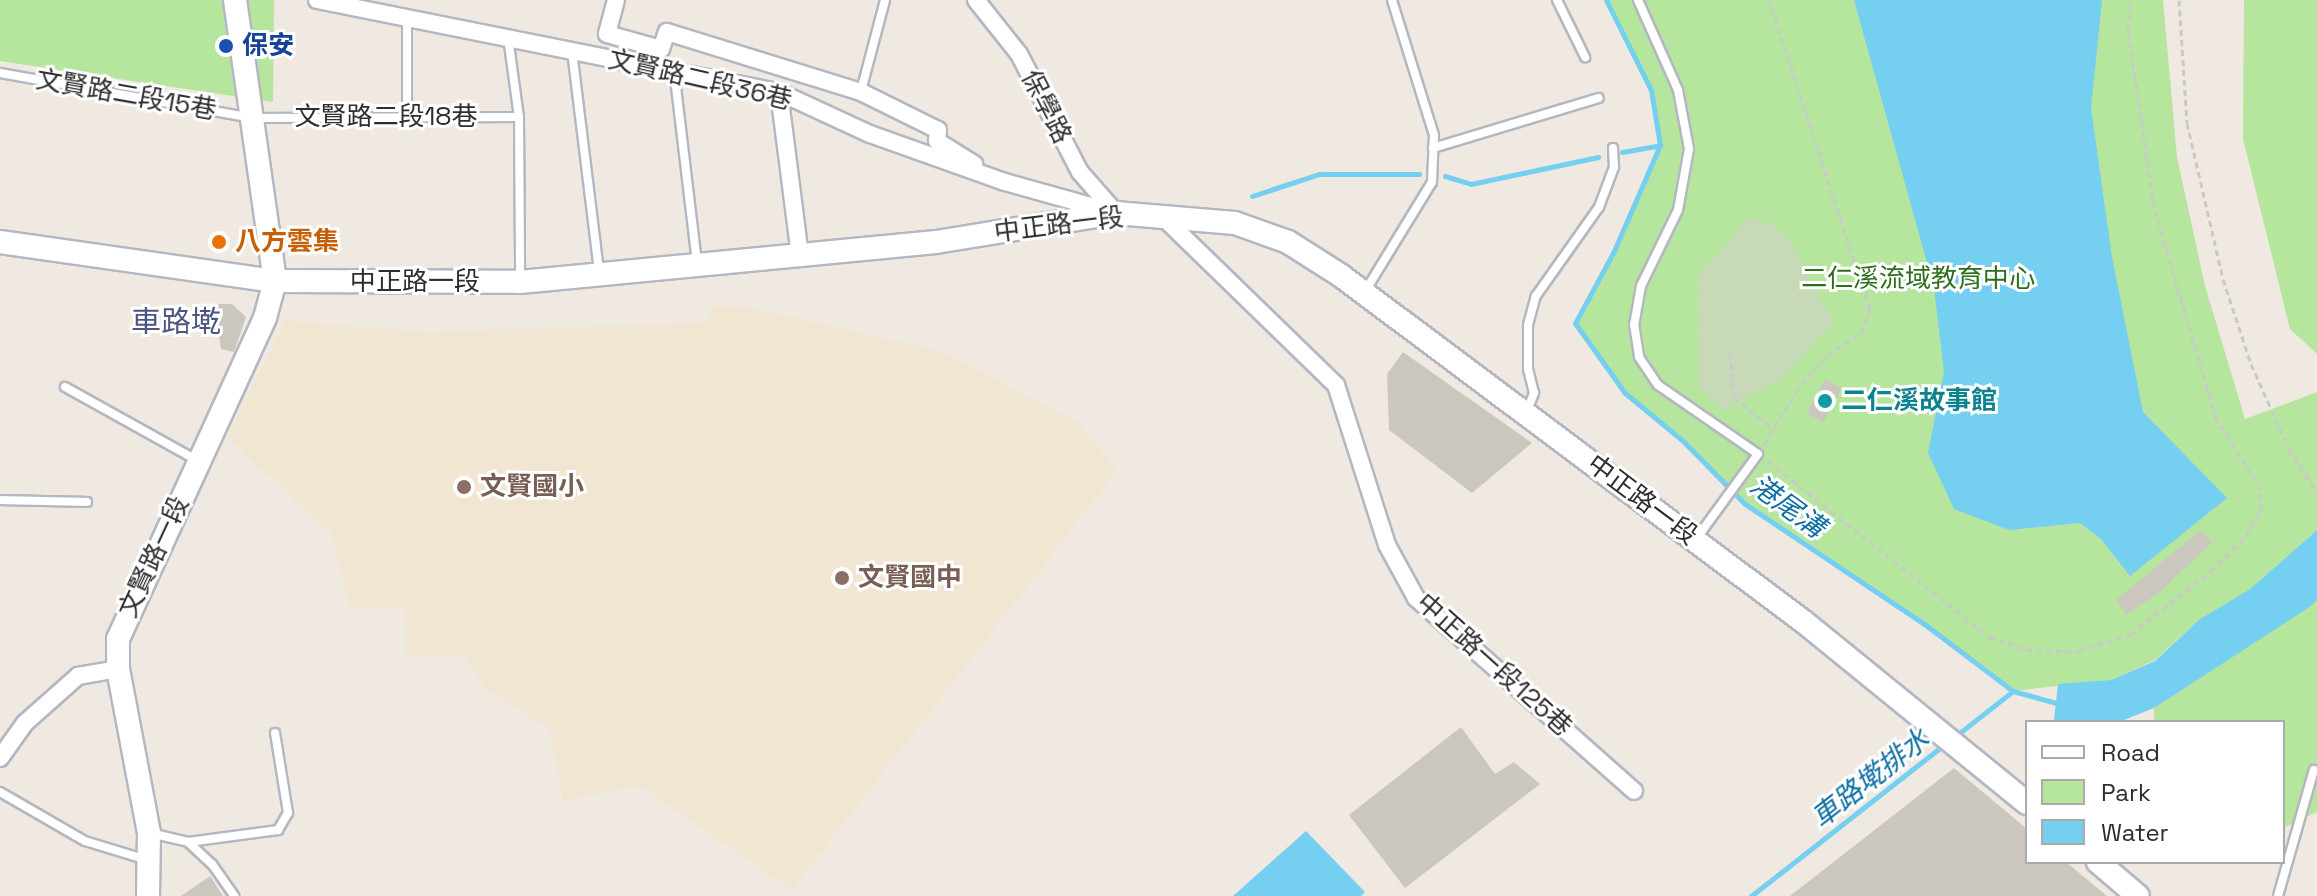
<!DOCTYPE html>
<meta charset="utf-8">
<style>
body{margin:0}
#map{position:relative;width:2317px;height:896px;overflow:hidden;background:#efe9e1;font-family:"Space Grotesk","Noto Sans TC",sans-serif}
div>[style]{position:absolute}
.education>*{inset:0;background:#f0e6d1}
.green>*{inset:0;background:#b6e59e}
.cemetery>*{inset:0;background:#c8d9b8}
.water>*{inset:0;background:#75cff0}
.stream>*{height:5px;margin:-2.5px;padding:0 2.5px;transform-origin:2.5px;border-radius:2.5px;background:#75cff0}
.building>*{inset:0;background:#cbc7bf;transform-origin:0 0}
.path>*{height:3px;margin-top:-1.5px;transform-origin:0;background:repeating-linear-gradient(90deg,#c9c9c9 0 6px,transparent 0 10px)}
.roads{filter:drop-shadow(2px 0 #b4b7c1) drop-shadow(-2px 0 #b4b7c1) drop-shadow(0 2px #b4b7c1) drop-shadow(0 -2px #b4b7c1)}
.lane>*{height:8px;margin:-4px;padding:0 4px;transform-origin:4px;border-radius:4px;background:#fff}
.street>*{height:16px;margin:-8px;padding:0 8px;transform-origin:8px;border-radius:8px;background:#fff}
.secondary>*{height:22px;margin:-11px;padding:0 11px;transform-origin:11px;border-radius:11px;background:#fff}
.dots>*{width:22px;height:22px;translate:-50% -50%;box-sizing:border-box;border:4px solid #fff;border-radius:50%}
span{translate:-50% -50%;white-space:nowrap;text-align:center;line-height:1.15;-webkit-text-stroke:6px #fff;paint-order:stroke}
.transit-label{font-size:26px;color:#164399;font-weight:700}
.left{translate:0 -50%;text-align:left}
.street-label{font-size:26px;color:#2e2e2e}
.food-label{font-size:26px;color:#c56008;font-weight:700}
.park-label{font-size:26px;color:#2c6e1b}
.culture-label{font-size:26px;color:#0d838f;font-weight:700}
.education-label{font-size:26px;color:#785e54;font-weight:700}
.water-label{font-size:28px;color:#0d6fa3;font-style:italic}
.quarter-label{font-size:30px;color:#4d5680}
.legend{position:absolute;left:2025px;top:720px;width:260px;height:144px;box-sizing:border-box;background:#fff;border:2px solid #ababab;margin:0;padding:10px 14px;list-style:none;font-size:24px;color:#2e2e2e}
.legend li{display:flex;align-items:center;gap:16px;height:40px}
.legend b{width:40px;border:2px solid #ababab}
</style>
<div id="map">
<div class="education">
<div style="clip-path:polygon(711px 306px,745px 307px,944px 352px,1080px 424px,1117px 471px,792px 890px,639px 785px,563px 801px,550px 730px,484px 687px,464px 655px,407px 657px,404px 607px,349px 607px,333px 535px,227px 438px,285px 321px,427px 332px,648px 325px,710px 322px)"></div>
</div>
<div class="green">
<div style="clip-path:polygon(0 0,274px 0,273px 102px,0 61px)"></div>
<div style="clip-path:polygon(1606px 0,2163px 0,2177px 157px,2205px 286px,2245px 419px,2317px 392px,2317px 530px,2250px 589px,2200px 619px,2155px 660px,2111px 680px,2013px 691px,1927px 626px,1745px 504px,1683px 441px,1625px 393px,1575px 323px,1614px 251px,1660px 145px,1651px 90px)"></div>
<div style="clip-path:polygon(2244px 0,2317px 0,2317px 354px,2290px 329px,2243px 139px)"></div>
<div style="clip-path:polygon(2317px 600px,2317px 812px,2283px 828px,2283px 722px,2154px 722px,2154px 708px)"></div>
</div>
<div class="cemetery">
<div style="clip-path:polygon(1751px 216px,1784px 232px,1834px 323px,1779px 380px,1723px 410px,1699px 387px,1698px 276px)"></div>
</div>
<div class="water">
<div style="clip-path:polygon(1854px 0,2102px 0,2091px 108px,2112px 257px,2143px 412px,2227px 498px,2130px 576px,2101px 539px,2080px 523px,2009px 530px,1954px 509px,1928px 453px,1944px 372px,1934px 288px)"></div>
<div style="clip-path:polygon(2317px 530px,2317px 600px,2311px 606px,2154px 708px,2119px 722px,2054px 720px,2058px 684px,2111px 680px,2155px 661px,2200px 619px,2250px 589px)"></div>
<div style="clip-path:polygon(1306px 831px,1365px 892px,1361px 896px,1233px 896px)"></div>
</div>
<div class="stream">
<div style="left:1606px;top:0;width:101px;rotate:63.4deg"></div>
<div style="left:1651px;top:90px;width:56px;rotate:80.7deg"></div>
<div style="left:1660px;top:145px;width:116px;rotate:113.5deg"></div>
<div style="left:1614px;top:251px;width:82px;rotate:118.4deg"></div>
<div style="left:1575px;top:323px;width:86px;rotate:54.5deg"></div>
<div style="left:1625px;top:393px;width:75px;rotate:39.6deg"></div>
<div style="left:1683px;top:441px;width:88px;rotate:45.5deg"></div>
<div style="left:1745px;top:504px;width:219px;rotate:33.8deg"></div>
<div style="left:1927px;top:626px;width:108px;rotate:37.1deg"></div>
<div style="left:2013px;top:691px;width:49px;rotate:15.5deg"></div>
<div style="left:1622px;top:152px;width:39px;rotate:-10deg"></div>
<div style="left:1445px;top:176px;width:27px;rotate:17deg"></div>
<div style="left:1471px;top:184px;width:130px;rotate:-12deg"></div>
<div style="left:1252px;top:196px;width:71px;rotate:-18.2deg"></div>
<div style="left:1319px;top:174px;width:100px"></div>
<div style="left:1953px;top:738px;width:76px;rotate:-38.1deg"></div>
<div style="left:1751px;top:896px;width:246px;rotate:-38.1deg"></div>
</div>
<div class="building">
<div style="clip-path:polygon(218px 304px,232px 304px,246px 317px,234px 352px,221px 349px,219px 336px,206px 324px)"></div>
<div style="clip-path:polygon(1403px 352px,1532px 443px,1472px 493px,1389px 430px,1387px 374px)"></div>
<div style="left:1825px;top:379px;width:19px;height:39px;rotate:28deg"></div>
<div style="clip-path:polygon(2201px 530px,2212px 542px,2160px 592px,2126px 615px,2116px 600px)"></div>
<div style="clip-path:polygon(1461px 727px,1495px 774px,1514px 762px,1540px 784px,1405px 888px,1349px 815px)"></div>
<div style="clip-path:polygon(1954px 768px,2027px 829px,2027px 862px,2066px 862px,2107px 896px,1790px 896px)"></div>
<div style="clip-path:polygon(210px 876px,223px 896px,181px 896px)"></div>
</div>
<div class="path">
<div style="left:2179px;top:0;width:123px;rotate:86.3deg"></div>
<div style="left:2187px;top:123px;width:160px;rotate:77deg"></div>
<div style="left:2223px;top:279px;width:89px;rotate:71.8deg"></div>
<div style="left:2251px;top:364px;width:93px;rotate:65.9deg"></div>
<div style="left:2289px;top:449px;width:52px;rotate:57.5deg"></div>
<div style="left:1730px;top:353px;width:44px;rotate:84.8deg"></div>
<div style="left:1734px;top:397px;width:50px;rotate:39.4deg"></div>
<div style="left:1764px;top:444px;width:70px;rotate:-58.3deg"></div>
<div style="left:1801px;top:384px;width:40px;rotate:-47deg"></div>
<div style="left:1828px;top:355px;width:40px;rotate:-34deg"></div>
<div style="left:1861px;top:333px;width:26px;rotate:-69deg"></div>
<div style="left:1870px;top:309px;width:325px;rotate:-108.1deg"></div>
<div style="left:1768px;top:461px;width:283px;rotate:38.5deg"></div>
<div style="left:1989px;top:637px;width:39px;rotate:19deg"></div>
<div style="left:2026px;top:650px;width:52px;rotate:1.1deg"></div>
<div style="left:2078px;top:651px;width:56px;rotate:-17.8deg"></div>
<div style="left:2131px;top:634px;width:102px;rotate:-38.2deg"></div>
<div style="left:2211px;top:571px;width:49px;rotate:-45deg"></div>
<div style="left:2246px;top:536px;width:31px;rotate:-61deg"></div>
<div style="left:2261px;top:509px;width:19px;rotate:-90deg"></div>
<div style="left:2261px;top:490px;width:85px;rotate:-122deg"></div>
<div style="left:2216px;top:418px;width:220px;rotate:-106.4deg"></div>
<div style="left:2154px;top:207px;width:179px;rotate:-98.4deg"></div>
<div style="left:2128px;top:30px;width:30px;rotate:-84deg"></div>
</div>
<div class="roads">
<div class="lane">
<div style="left:1557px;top:0;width:64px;rotate:63.8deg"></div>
<div style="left:1638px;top:0;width:98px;rotate:66deg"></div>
<div style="left:1678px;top:90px;width:60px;rotate:79.4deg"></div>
<div style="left:1689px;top:149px;width:62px;rotate:100.2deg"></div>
<div style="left:1678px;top:210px;width:85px;rotate:116deg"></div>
<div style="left:1641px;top:286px;width:39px;rotate:100deg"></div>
<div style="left:1634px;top:324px;width:33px;rotate:81deg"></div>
<div style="left:1639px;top:357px;width:34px;rotate:56deg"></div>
<div style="left:1658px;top:385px;width:121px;rotate:34.6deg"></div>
<div style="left:1758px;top:454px;width:105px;rotate:126.1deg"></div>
<div style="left:407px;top:18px;width:99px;rotate:90deg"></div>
<div style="left:508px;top:37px;width:81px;rotate:82.2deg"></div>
<div style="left:519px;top:117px;width:162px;rotate:89.6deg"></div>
<div style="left:572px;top:51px;width:223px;rotate:83deg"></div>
<div style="left:674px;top:70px;width:193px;rotate:83.2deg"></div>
<div style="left:0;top:73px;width:257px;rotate:10.1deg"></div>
<div style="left:253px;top:118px;width:266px;rotate:-0.2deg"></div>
<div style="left:861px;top:91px;width:94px;rotate:-75.2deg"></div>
<div style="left:1433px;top:148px;width:173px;rotate:-16.8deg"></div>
<div style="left:1364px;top:293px;width:130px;rotate:-58.5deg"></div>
<div style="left:1432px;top:182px;width:47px;rotate:-87.6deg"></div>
<div style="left:1434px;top:135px;width:141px;rotate:-107.3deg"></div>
<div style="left:65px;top:387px;width:152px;rotate:29.1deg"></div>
<div style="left:1526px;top:413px;width:22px;rotate:-68deg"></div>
<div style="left:1534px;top:393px;width:25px;rotate:-104deg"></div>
<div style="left:1528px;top:369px;width:44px;rotate:-90deg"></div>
<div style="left:1528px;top:325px;width:30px;rotate:-75deg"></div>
<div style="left:1536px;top:296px;width:109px;rotate:-54.7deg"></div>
<div style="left:1599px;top:207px;width:43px;rotate:-69.4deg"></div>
<div style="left:1614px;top:167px;width:19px;rotate:-93deg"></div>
<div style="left:0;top:500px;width:87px;rotate:1.3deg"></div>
<div style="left:0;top:792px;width:98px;rotate:30deg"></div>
<div style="left:85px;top:841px;width:65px;rotate:17deg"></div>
<div style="left:150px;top:833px;width:39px;rotate:13deg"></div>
<div style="left:188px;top:842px;width:33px;rotate:43deg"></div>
<div style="left:212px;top:864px;width:39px;rotate:55deg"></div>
<div style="left:188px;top:842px;width:91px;rotate:-7.6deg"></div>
<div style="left:278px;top:830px;width:20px;rotate:-60deg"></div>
<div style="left:288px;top:813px;width:81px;rotate:-99.2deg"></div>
<div style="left:2278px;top:896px;width:131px;rotate:-74.1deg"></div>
</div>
<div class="street">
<div style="left:317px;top:0;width:471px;rotate:11.3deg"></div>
<div style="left:779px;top:92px;width:100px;rotate:24.8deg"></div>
<div style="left:870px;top:134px;width:143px;rotate:19.6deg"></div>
<div style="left:1005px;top:182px;width:108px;rotate:15.6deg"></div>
<div style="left:616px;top:0;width:35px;rotate:105deg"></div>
<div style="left:607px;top:34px;width:56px;rotate:15.5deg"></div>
<div style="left:661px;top:49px;width:18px;rotate:-71deg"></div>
<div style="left:667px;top:32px;width:203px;rotate:17.2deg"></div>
<div style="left:861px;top:92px;width:86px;rotate:26.3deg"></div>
<div style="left:938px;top:130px;width:11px;rotate:95deg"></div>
<div style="left:937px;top:141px;width:44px;rotate:31.9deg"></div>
<div style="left:976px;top:0;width:69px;rotate:51.5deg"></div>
<div style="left:1019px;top:54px;width:133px;rotate:62.7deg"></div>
<div style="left:1080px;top:172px;width:53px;rotate:48.8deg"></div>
<div style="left:779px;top:92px;width:166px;rotate:82.7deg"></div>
<div style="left:1163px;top:217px;width:241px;rotate:44.2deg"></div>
<div style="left:1336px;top:385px;width:168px;rotate:72.3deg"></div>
<div style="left:1387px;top:545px;width:60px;rotate:61.3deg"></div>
<div style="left:1416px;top:598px;width:291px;rotate:41.5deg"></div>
<div style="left:0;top:758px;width:43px;rotate:-54.5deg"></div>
<div style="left:25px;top:723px;width:71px;rotate:-41.6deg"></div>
<div style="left:78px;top:676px;width:41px;rotate:-9.9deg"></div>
</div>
<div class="secondary">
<div style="left:0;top:242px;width:278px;rotate:8.1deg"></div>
<div style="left:275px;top:281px;width:245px;rotate:0.2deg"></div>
<div style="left:520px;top:282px;width:418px;rotate:-5.5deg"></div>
<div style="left:936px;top:242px;width:182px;rotate:-9.2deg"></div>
<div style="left:1116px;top:213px;width:119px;rotate:4.8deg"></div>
<div style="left:1235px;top:223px;width:56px;rotate:19.7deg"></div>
<div style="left:1288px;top:242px;width:62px;rotate:32.4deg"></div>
<div style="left:1340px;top:275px;width:579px;rotate:36.79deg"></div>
<div style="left:1804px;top:622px;width:287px;rotate:39.1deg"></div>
<div style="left:2098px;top:862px;width:52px;rotate:40.4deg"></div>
<div style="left:148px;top:896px;width:63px;rotate:-89.1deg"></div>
<div style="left:149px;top:833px;width:167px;rotate:-100.7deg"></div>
<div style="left:118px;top:669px;width:30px;rotate:-90deg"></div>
<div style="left:118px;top:639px;width:353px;rotate:-65.4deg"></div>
<div style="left:265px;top:318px;width:38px;rotate:-75deg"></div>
<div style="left:275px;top:281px;width:284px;rotate:-98.1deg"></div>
</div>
</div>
<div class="dots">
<div style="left:226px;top:46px;background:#1a4fb4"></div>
<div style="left:219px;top:242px;background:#e8710a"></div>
<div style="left:1825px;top:401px;background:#0f9aa8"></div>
<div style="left:464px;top:487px;background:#8d6e63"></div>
<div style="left:842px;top:578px;background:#8d6e63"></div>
</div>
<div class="transit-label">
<span class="left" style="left:242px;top:46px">保安</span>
</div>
<div class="street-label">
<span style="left:700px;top:80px;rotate:13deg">文賢路二段36巷</span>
<span style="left:126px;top:95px;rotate:10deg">文賢路二段15巷</span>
<span style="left:1046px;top:107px;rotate:63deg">保學路</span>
<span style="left:386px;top:117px">文賢路二段18巷</span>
<span style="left:1059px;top:225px;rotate:-7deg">中正路一段</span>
<span style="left:415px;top:282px">中正路一段</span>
<span style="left:1642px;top:500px;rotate:37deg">中正路一段</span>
<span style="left:154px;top:557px;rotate:-65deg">文賢路一段</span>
<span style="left:1494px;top:665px;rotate:42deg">中正路一段125巷</span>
</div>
<div class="food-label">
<span class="left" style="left:235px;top:242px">八方雲集</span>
</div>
<div class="park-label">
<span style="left:1918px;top:279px">二仁溪流域教育中心</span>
</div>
<div class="culture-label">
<span class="left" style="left:1841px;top:401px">二仁溪故事館</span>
</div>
<div class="education-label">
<span class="left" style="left:480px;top:487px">文賢國小</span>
<span class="left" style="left:858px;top:578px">文賢國中</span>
</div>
<div class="water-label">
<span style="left:1788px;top:506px;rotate:36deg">港尾溝</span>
<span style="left:1870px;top:778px;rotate:-38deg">車路墘排水</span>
</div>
<div class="quarter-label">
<span style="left:176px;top:322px">車路墘</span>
</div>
<ul class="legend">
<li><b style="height:10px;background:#fff"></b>Road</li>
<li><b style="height:22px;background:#b6e59e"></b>Park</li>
<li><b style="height:22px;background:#75cff0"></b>Water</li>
</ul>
</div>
